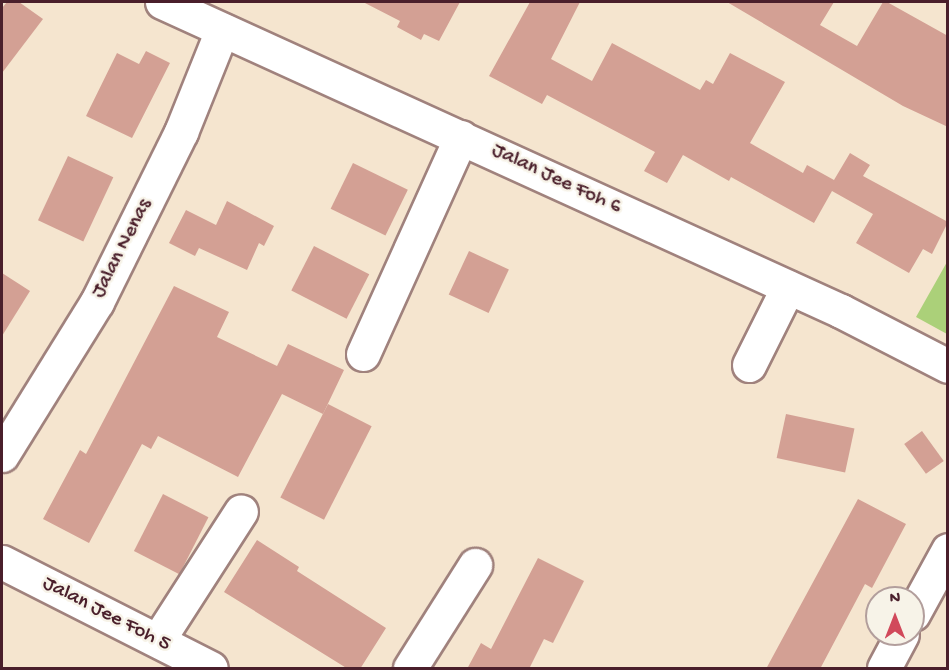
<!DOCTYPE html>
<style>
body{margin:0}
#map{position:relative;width:949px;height:670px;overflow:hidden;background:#f5e5cf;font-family:"Gochi Hand",sans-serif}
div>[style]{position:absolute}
.green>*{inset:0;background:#abd079}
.building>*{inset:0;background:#d3a094;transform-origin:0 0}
.roads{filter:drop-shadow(2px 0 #a0827d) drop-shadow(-2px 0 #a0827d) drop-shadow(0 2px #a0827d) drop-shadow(0 -2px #a0827d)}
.minor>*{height:33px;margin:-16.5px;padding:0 16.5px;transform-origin:16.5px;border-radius:16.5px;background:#fff}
span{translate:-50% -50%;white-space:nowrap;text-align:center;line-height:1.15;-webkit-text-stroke:5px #f7f3e8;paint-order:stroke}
.street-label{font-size:21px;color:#4a1f2b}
.frame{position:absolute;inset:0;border:3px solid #4a1f2b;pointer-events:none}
.north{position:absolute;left:865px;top:586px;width:60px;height:60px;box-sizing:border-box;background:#f7f3e8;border:2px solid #b29e9c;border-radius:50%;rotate:0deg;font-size:16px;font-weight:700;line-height:24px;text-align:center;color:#4a1f2b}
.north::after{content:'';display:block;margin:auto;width:21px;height:27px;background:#d1495b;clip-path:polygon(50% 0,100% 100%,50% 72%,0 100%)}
</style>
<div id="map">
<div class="green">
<div style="clip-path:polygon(947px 262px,948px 334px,947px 334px,916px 317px)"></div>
</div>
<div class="building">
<div style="clip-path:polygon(7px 2px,19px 2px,43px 19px,2px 73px,2px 8px)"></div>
<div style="clip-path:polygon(363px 2px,460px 2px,439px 41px,424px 34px,421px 40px,397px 27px,400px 21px)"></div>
<div style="clip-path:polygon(530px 2px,580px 2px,551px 59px,592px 81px,612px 43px,700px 90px,706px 80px,713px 84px,730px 53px,785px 82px,750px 143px,803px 173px,807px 165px,834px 180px,850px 153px,870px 165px,863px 176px,948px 222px,932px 254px,923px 249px,909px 273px,856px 243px,873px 214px,832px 191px,814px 223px,731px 177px,729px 181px,683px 155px,667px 183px,644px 171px,655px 152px,547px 95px,542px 104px,489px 76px)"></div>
<div style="clip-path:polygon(727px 2px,834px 2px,820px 25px,857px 46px,883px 2px,887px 2px,948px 36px,948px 127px,903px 106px)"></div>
<div style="clip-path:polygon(146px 51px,170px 63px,132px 138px,86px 116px,117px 53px,139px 64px)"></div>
<div style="left:68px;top:156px;width:50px;height:71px;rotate:25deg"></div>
<div style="left:353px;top:163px;width:61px;height:51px;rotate:26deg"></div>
<div style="clip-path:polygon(227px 201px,274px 226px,264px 246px,259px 243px,247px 270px,199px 248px,195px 256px,169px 243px,186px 210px,216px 225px)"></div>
<div style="left:314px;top:246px;width:62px;height:50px;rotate:27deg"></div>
<div style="left:469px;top:251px;width:44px;height:48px;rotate:25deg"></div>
<div style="clip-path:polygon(2px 273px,30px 291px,2px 336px)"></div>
<div style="clip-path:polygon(174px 286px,229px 312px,217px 337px,277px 366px,288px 344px,344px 370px,323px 414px,282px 394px,238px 477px,158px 436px,151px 449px,142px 444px,89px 543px,43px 519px,80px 450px,86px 454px)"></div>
<div style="left:328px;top:404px;width:49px;height:105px;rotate:27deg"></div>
<div style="left:786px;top:414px;width:70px;height:45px;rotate:12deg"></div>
<div style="left:922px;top:431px;width:37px;height:22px;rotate:54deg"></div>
<div style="left:163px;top:494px;width:51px;height:64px;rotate:27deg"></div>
<div style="clip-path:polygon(858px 499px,906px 524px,872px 588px,865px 584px,820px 669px,766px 669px)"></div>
<div style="clip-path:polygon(257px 540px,299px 567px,297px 571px,386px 628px,360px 669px,348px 669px,224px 592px)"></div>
<div style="clip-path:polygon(538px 558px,584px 581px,553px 643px,544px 639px,529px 669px,467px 669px,481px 643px,491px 649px)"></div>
</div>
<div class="roads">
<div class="minor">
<div style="left:162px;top:2px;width:746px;rotate:24.47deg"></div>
<div style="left:841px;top:311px;width:120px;rotate:27.2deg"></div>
<div style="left:363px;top:354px;width:238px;rotate:-65.7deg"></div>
<div style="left:749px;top:365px;width:87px;rotate:-63.4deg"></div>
<div style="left:2px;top:455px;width:180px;rotate:-58.2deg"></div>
<div style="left:97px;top:302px;width:190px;rotate:-63.7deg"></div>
<div style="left:181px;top:132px;width:110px;rotate:-68.1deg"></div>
<div style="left:2px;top:562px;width:234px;rotate:26.9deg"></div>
<div style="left:913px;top:614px;width:73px;rotate:-61.3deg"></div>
<div style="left:158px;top:640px;width:153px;rotate:-57.2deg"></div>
<div style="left:410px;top:668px;width:122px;rotate:-57.7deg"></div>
<div style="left:884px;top:668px;width:38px;rotate:-62deg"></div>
</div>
</div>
<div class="street-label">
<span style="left:556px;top:180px;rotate:25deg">Jalan Jee Foh 6</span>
<span style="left:123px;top:249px;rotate:-63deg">Jalan Nenas</span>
<span style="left:106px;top:615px;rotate:27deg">Jalan Jee Foh 5</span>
</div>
<div class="frame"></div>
<div class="north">N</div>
</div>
